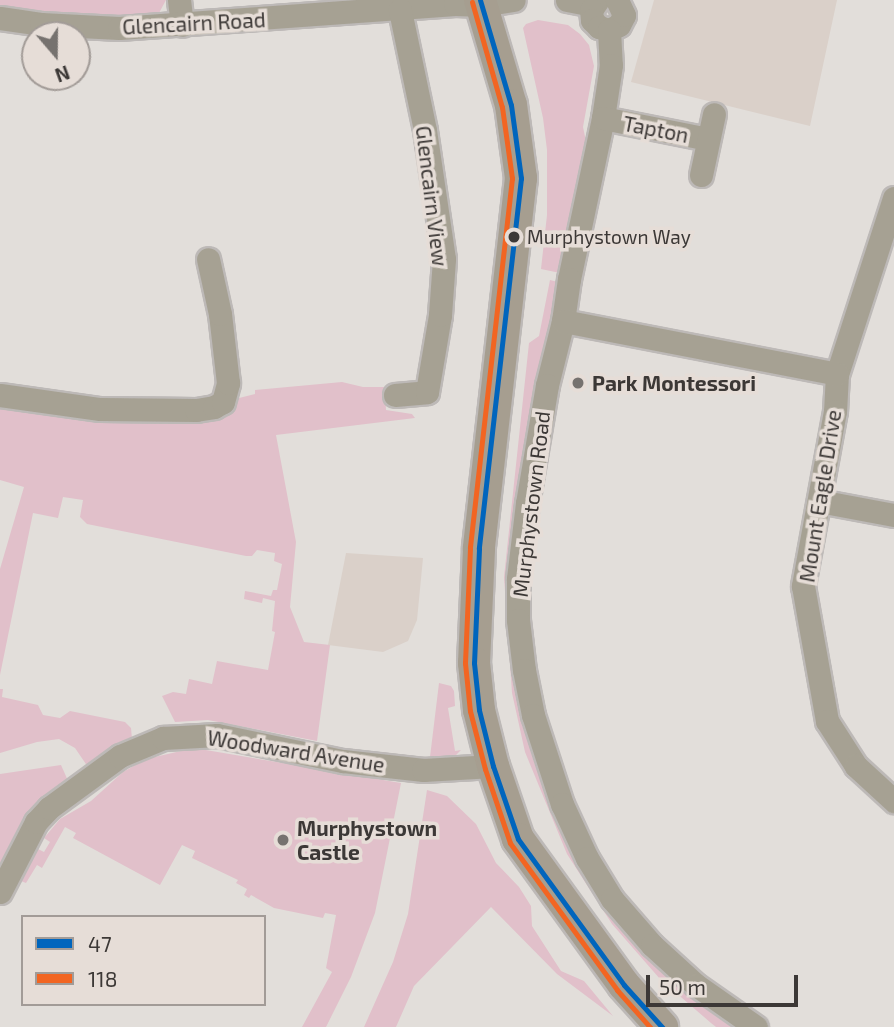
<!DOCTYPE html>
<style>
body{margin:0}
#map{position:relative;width:894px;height:1027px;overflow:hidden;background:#e2deda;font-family:"Exo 2",sans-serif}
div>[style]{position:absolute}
.built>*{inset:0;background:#dad0c9}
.green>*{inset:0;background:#e1c0ca}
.roads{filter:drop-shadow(2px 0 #bdb9b7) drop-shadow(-2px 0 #bdb9b7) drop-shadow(0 2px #bdb9b7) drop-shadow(0 -2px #bdb9b7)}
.street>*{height:23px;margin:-11.5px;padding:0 11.5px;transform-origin:11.5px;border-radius:11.5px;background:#a6a193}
.secondary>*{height:32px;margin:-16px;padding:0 16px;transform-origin:16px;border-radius:16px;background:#a69e90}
.bus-1>*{height:5px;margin:-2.5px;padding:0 2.5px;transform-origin:2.5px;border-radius:2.5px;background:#0065bd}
.bus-2>*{height:5px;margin:-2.5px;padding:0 2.5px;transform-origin:2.5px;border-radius:2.5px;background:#f26522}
.dots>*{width:19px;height:19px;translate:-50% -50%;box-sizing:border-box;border:4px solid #e6ddd7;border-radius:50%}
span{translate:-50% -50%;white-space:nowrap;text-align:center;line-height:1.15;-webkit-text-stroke:7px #e6ddd7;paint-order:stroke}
.bus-label{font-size:19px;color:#3c3836}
.left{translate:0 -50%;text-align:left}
.street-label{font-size:21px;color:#3c3836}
.poi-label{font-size:21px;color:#3c3836;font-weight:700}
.legend{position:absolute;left:21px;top:915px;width:245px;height:91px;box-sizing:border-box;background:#e6ddd7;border:2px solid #a29b97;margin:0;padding:9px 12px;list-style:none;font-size:21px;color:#3c3836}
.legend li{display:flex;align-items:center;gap:14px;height:35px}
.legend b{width:35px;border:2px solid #a29b97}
.north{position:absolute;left:21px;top:21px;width:70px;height:70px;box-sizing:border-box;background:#e6ddd7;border:2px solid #a29b97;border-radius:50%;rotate:160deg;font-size:19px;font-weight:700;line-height:28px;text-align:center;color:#3c3836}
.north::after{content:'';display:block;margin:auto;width:24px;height:32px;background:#76726f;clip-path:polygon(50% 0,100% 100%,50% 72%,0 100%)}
.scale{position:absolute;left:646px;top:975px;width:152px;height:32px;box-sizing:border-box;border:4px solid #3c3836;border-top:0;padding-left:9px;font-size:21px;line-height:24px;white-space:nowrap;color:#3c3836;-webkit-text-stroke:5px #e6ddd7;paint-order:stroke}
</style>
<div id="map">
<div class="built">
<div style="clip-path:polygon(654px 0,837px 0,810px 126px,631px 82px)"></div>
<div style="clip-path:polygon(346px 553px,423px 558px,417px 620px,408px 641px,383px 652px,328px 645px)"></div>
</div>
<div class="green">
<div style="clip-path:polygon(0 0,166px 0,159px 13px,152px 17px,93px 18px,0 5px)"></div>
<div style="clip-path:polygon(538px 20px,568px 25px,580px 34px,589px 45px,594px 66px,583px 127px,587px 146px,560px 273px,541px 269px,547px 215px,547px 150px,543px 118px,523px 28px,526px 24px)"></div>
<div style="clip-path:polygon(550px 280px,558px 282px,534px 399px,512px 654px,523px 720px,538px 768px,572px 851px,740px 1027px,716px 1027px,711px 1023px,660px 979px,612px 924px,567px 854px,525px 752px,512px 693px,504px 577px,529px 343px,539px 336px)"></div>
<div style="clip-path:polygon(342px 382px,363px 387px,385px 387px,386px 410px,412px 414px,415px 418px,276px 435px,296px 542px,290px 607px,304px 642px,330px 645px,317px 741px,208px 720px,175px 722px,162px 696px,173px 692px,186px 694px,189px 679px,212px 684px,217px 661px,268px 670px,275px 632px,272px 631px,275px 601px,263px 598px,262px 603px,244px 599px,245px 591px,271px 596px,273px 590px,277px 590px,282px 564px,274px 561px,275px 553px,257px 550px,252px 556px,246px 556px,87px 524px,80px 517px,83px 500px,63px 497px,58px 518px,33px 513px,0 675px,0 569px,24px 487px,0 480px,0 405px,189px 420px,220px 418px,232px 413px,239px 398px,255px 394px,255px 390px)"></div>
<div style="clip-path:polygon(439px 683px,451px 686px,454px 691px,455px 706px,448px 708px,455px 751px,461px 750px,452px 759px,430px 757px)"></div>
<div style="clip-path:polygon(0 689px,3px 689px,2px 697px,38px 705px,43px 715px,60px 718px,70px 711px,125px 722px,131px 728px,132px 739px,90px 770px,75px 748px,59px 739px,37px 742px,0 753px)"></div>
<div style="clip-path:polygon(194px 748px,401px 783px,375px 913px,351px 977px,326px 1027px,302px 1027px,332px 972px,326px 968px,336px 915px,325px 913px,323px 918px,274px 908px,251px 895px,249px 898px,244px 895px,247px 889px,236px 883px,238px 880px,192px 858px,195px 851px,182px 845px,160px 885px,73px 838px,76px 833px,65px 827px,42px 868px,37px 865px,26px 883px,21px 881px,38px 849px,44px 852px,50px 842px,44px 838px,60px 819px,91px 801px,123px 772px,146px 759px)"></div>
<div style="clip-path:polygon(61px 765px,69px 783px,0 873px,0 774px)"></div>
<div style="clip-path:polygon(427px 790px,447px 796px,476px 824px,496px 863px,519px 887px,531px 906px,532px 926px,561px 971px,584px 981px,613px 1016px,557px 974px,491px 907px,414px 986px,396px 1027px,364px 1027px,393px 962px,408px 914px)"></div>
</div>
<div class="roads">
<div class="street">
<div style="left:179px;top:0;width:25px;rotate:83deg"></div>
<div style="left:567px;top:0;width:26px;rotate:11deg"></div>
<div style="left:598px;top:0;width:12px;rotate:125deg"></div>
<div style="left:591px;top:10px;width:10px;rotate:84deg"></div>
<div style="left:592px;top:20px;width:10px;rotate:45deg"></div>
<div style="left:599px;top:27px;width:10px;rotate:17deg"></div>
<div style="left:609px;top:30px;width:11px;rotate:-27deg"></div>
<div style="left:619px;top:25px;width:11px;rotate:-63deg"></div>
<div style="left:624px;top:15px;width:17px;rotate:-115deg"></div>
<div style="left:0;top:18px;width:41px;rotate:8.3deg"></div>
<div style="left:41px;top:24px;width:78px;rotate:2.9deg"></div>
<div style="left:119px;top:28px;width:337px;rotate:-4.1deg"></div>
<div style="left:455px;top:4px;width:27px;rotate:2deg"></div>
<div style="left:482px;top:5px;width:32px;rotate:-9deg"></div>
<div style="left:609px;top:30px;width:35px;rotate:87deg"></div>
<div style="left:611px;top:65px;width:54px;rotate:98.6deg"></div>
<div style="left:603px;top:118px;width:165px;rotate:101.9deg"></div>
<div style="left:569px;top:279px;width:42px;rotate:98.1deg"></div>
<div style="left:563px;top:321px;width:66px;rotate:104deg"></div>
<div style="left:547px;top:385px;width:120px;rotate:99.6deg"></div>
<div style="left:527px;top:503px;width:77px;rotate:96.8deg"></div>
<div style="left:518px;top:579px;width:41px;rotate:90deg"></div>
<div style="left:518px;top:620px;width:50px;rotate:83.2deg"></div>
<div style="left:524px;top:670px;width:46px;rotate:78.7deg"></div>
<div style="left:533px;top:715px;width:94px;rotate:72deg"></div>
<div style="left:562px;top:804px;width:60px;rotate:65.2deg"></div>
<div style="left:587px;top:858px;width:48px;rotate:58.6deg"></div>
<div style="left:612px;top:899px;width:61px;rotate:49deg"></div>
<div style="left:652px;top:945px;width:59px;rotate:42.3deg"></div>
<div style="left:696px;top:985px;width:73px;rotate:35deg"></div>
<div style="left:603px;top:118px;width:107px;rotate:11.3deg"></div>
<div style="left:701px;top:175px;width:62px;rotate:-78deg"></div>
<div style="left:894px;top:198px;width:185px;rotate:107.9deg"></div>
<div style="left:837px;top:374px;width:37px;rotate:93deg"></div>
<div style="left:835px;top:411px;width:178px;rotate:100.4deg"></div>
<div style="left:803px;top:586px;width:137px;rotate:79.9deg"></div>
<div style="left:827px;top:721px;width:54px;rotate:57.2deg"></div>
<div style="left:856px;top:766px;width:52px;rotate:42.6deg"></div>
<div style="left:563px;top:321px;width:279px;rotate:10.9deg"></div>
<div style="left:0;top:395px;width:101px;rotate:8deg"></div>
<div style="left:100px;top:409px;width:96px;rotate:0.6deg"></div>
<div style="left:196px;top:410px;width:18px;rotate:-9deg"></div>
<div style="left:214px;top:407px;width:10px;rotate:-29deg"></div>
<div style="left:223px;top:402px;width:20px;rotate:-75deg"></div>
<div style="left:228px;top:383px;width:69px;rotate:-96.6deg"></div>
<div style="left:220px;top:314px;width:56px;rotate:-102.3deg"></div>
<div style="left:395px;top:395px;width:32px;rotate:-5deg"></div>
<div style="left:427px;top:392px;width:78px;rotate:-80.4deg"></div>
<div style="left:440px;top:315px;width:56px;rotate:-85.9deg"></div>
<div style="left:444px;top:259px;width:130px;rotate:-98.4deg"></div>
<div style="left:425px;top:130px;width:123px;rotate:-101.8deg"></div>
<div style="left:819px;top:501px;width:76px;rotate:10.6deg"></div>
<div style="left:0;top:892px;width:79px;rotate:-62.8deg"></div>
<div style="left:36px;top:822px;width:19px;rotate:-47deg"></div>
<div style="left:49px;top:808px;width:88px;rotate:-36.2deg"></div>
<div style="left:120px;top:756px;width:47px;rotate:-22.7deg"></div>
<div style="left:163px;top:738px;width:54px;rotate:-3.2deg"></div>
<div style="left:217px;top:735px;width:129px;rotate:11.7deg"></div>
<div style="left:343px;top:761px;width:81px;rotate:6.4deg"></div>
<div style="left:423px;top:770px;width:70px;rotate:-3.3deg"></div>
</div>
<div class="secondary">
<div style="left:480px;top:0;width:109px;rotate:73.6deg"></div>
<div style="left:511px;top:105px;width:74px;rotate:82.2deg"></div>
<div style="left:521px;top:178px;width:373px;rotate:96.5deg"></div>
<div style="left:479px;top:549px;width:114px;rotate:92.5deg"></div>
<div style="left:474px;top:663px;width:47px;rotate:83.9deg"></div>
<div style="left:479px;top:710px;width:58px;rotate:76deg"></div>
<div style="left:493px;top:766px;width:77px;rotate:71.1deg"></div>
<div style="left:518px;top:839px;width:180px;rotate:54deg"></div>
<div style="left:624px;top:985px;width:57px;rotate:47.9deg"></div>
</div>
</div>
<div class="bus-1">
<div style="left:480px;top:0;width:109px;rotate:73.6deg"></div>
<div style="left:511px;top:105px;width:74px;rotate:82.2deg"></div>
<div style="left:521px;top:178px;width:373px;rotate:96.5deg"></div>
<div style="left:479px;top:549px;width:114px;rotate:92.5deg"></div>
<div style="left:474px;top:663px;width:47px;rotate:83.9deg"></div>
<div style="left:479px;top:710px;width:58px;rotate:76deg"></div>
<div style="left:493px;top:766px;width:77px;rotate:71.1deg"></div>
<div style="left:518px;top:839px;width:180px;rotate:54deg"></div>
<div style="left:624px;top:985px;width:57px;rotate:47.9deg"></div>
</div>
<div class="bus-2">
<div style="left:472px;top:2px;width:109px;rotate:74.1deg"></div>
<div style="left:502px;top:107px;width:72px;rotate:82deg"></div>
<div style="left:512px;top:178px;width:372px;rotate:96.5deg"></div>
<div style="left:470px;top:548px;width:115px;rotate:92.5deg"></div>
<div style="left:465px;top:663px;width:48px;rotate:84.1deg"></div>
<div style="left:470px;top:711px;width:60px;rotate:75.5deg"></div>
<div style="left:485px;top:769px;width:78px;rotate:71.3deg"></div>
<div style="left:510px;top:843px;width:182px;rotate:53.9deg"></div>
<div style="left:617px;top:990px;width:50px;rotate:48.3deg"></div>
</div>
<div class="dots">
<div style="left:514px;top:237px;background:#3c3836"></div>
<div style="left:578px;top:383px;background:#76726f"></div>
<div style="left:283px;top:840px;background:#76726f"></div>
</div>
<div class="bus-label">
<span class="left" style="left:527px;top:237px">Murphystown Way</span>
</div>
<div class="street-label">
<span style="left:194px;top:23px;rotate:-3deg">Glencairn Road</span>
<span style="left:656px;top:129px;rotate:11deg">Tapton</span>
<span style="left:432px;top:196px;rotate:83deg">Glencairn View</span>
<span style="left:820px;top:496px;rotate:-81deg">Mount Eagle Drive</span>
<span style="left:531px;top:504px;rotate:-83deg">Murphystown Road</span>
<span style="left:296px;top:751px;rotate:9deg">Woodward Avenue</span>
</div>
<div class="poi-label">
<span class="left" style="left:592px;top:383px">Park Montessori</span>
<span class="left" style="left:297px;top:840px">Murphystown<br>Castle</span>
</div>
<ul class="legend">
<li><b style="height:9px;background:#0065bd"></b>47</li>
<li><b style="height:9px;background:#f26522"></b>118</li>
</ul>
<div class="north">N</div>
<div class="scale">50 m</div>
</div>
